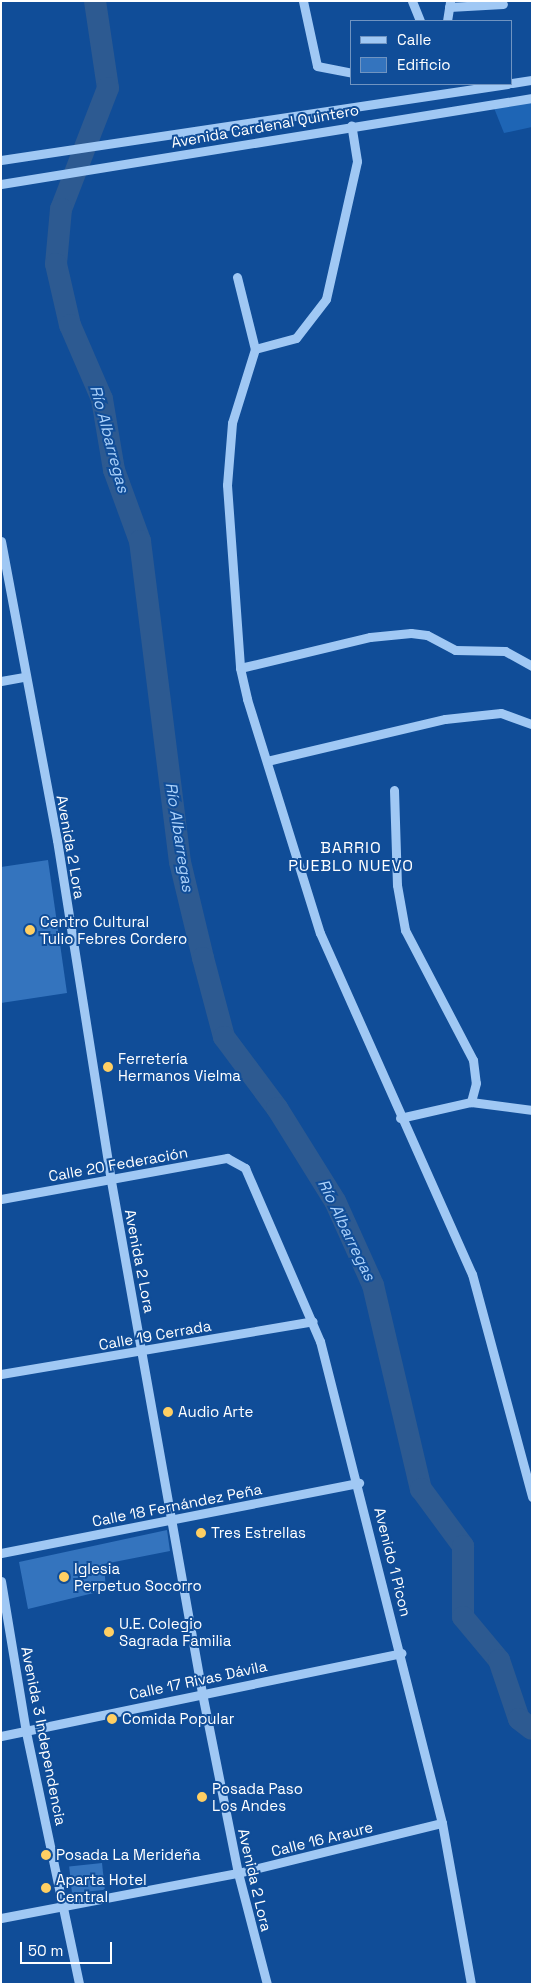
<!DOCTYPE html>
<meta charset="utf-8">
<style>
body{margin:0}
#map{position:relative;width:533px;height:1985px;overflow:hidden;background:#104d98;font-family:"Space Grotesk",sans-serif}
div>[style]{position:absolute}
.green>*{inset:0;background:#1e65b5}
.river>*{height:22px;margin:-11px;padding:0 11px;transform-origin:11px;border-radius:11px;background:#2d5a91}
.building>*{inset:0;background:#3474be;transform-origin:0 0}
.minor>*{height:9px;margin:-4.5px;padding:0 4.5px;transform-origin:4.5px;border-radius:4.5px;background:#a0c8f4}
.dots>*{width:14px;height:14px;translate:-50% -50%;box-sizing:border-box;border:2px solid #104d98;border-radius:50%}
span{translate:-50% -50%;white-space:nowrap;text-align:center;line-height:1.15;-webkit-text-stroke:4px #104d98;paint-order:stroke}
.street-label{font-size:15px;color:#fff}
.poi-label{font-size:15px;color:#fff}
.left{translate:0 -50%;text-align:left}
.water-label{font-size:16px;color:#acd2fb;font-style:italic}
.neighbourhood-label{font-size:16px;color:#fff;letter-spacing:1px}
.frame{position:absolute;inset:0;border:2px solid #fff;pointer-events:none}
.legend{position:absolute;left:350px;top:20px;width:162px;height:65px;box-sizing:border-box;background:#104d98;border:1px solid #7094c1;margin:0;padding:6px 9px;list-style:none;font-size:15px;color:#fff}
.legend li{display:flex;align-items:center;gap:10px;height:25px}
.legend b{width:25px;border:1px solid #7094c1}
.scale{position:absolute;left:20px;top:1942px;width:92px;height:22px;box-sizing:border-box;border:2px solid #fff;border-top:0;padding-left:6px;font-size:15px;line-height:18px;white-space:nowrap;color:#fff;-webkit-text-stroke:4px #104d98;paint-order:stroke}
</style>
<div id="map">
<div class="green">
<div style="clip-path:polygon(532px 98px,532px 127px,504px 133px,492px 103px)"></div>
</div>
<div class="river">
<div style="left:95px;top:1px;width:88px;rotate:81.5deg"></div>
<div style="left:108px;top:88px;width:130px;rotate:111.2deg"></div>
<div style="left:61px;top:209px;width:55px;rotate:95.2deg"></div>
<div style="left:56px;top:264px;width:63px;rotate:77.1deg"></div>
<div style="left:70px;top:325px;width:81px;rotate:66.6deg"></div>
<div style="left:102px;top:399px;width:72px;rotate:80.4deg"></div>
<div style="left:114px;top:470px;width:76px;rotate:69.9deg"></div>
<div style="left:140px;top:541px;width:323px;rotate:82.9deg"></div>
<div style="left:180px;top:862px;width:99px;rotate:76.5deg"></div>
<div style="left:203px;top:958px;width:82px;rotate:75.1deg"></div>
<div style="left:224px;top:1037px;width:89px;rotate:53.3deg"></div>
<div style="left:277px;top:1108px;width:110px;rotate:58.1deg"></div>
<div style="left:335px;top:1201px;width:92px;rotate:65.7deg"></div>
<div style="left:373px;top:1285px;width:210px;rotate:76.8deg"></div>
<div style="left:421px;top:1489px;width:71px;rotate:53.6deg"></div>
<div style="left:463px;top:1546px;width:71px;rotate:90deg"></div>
<div style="left:463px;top:1617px;width:56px;rotate:50.1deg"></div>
<div style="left:499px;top:1660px;width:62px;rotate:71.3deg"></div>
<div style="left:519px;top:1719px;width:16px;rotate:38deg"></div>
</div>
<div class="building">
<div style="clip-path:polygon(48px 860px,67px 993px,1px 1003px,1px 867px)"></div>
<div style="clip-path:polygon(167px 1530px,170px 1551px,104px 1564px,106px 1590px,28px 1609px,19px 1562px)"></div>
<div style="left:102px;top:1863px;width:27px;height:33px;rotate:84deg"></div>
</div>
<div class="minor">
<div style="left:303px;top:1px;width:66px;rotate:77.8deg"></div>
<div style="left:317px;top:66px;width:36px;rotate:11deg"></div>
<div style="left:412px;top:1px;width:22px;rotate:68deg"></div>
<div style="left:449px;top:7px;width:54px;rotate:-3.2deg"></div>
<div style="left:447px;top:21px;width:20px;rotate:-81deg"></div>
<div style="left:512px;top:83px;width:20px;rotate:-9deg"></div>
<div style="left:1px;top:160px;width:512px;rotate:-8.54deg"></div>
<div style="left:1px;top:184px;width:538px;rotate:-9.2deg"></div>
<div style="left:237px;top:277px;width:74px;rotate:76deg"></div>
<div style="left:255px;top:349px;width:77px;rotate:107.3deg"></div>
<div style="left:232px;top:423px;width:62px;rotate:94.6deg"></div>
<div style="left:227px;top:485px;width:183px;rotate:85.9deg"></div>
<div style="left:240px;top:668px;width:32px;rotate:77deg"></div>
<div style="left:247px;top:699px;width:245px;rotate:72.7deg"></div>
<div style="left:320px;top:933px;width:373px;rotate:66deg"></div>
<div style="left:472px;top:1274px;width:231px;rotate:74.9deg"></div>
<div style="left:255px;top:349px;width:42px;rotate:-15deg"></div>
<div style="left:296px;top:338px;width:49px;rotate:-52.4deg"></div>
<div style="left:326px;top:299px;width:141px;rotate:-77.3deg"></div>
<div style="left:357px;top:161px;width:36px;rotate:-99deg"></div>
<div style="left:1px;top:541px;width:304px;rotate:79.4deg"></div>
<div style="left:57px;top:840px;width:345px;rotate:81deg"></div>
<div style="left:111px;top:1181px;width:520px;rotate:79.92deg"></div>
<div style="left:202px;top:1693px;width:184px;rotate:78.7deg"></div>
<div style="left:238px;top:1873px;width:115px;rotate:75.4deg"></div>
<div style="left:240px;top:668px;width:134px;rotate:-13.4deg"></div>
<div style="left:370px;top:637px;width:41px;rotate:-5.6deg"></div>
<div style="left:411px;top:633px;width:16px;rotate:7deg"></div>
<div style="left:427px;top:635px;width:32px;rotate:28deg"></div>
<div style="left:455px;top:650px;width:50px;rotate:1.1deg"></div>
<div style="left:505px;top:651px;width:31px;rotate:29deg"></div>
<div style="left:1px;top:681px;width:22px;rotate:-10deg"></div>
<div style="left:267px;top:761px;width:183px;rotate:-13.3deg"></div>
<div style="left:445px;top:719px;width:56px;rotate:-6.1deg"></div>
<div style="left:501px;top:713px;width:33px;rotate:20deg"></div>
<div style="left:394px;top:790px;width:95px;rotate:88.2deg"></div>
<div style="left:397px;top:885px;width:46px;rotate:79.9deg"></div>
<div style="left:405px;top:930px;width:147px;rotate:62.4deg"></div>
<div style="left:473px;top:1060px;width:23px;rotate:83deg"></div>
<div style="left:476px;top:1083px;width:20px;rotate:105deg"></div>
<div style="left:400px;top:1118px;width:73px;rotate:-12.7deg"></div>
<div style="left:471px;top:1102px;width:62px;rotate:7.5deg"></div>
<div style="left:1px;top:1199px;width:230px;rotate:-10.3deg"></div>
<div style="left:227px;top:1158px;width:21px;rotate:29deg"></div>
<div style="left:245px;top:1168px;width:189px;rotate:66.6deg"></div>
<div style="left:320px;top:1341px;width:497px;rotate:75.8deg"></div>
<div style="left:442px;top:1823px;width:164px;rotate:79.8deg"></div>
<div style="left:1px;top:1374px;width:316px;rotate:-9.6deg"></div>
<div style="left:1px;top:1553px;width:365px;rotate:-11.1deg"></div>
<div style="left:1px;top:1581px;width:153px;rotate:80.6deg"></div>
<div style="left:26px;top:1732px;width:258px;rotate:78.1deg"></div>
<div style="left:1px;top:1736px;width:409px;rotate:-11.7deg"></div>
<div style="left:1px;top:1918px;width:241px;rotate:-10.8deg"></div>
<div style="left:238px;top:1873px;width:210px;rotate:-13.8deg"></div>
</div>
<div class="dots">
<div style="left:30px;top:930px;background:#ffcf63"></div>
<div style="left:108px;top:1067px;background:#ffcf63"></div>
<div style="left:168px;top:1412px;background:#ffcf63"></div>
<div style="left:201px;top:1533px;background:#ffcf63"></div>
<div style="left:64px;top:1577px;background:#ffcf63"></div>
<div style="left:109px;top:1632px;background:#ffcf63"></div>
<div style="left:112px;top:1719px;background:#ffcf63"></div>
<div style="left:202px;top:1797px;background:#ffcf63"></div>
<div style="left:46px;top:1855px;background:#ffcf63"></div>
<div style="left:46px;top:1888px;background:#ffcf63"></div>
</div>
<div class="street-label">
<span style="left:265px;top:126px;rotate:-10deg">Avenida Cardenal Quintero</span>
<span style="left:71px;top:847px;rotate:80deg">Avenida 2 Lora</span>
<span style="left:118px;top:1164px;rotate:-10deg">Calle 20 Federación</span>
<span style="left:140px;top:1261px;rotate:79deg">Avenida 2 Lora</span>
<span style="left:155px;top:1335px;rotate:-10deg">Calle 19 Cerrada</span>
<span style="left:177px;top:1505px;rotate:-11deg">Calle 18 Fernández Peña</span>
<span style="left:393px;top:1562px;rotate:76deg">Avenido 1 Picon</span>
<span style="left:198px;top:1680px;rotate:-12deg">Calle 17 Rivas Dávila</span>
<span style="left:44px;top:1736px;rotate:79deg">Avenida 3 Independencia</span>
<span style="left:322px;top:1839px;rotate:-14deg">Calle 16 Araure</span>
<span style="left:255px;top:1880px;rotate:77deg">Avenida 2 Lora</span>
</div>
<div class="poi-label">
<span class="left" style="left:40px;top:930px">Centro Cultural<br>Tulio Febres Cordero</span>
<span class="left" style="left:118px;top:1067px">Ferretería<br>Hermanos Vielma</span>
<span class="left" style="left:178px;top:1412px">Audio Arte</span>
<span class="left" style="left:211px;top:1533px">Tres Estrellas</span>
<span class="left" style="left:74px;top:1577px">Iglesia<br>Perpetuo Socorro</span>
<span class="left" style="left:119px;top:1632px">U.E. Colegio<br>Sagrada Familia</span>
<span class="left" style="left:122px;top:1719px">Comida Popular</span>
<span class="left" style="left:212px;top:1797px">Posada Paso<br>Los Andes</span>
<span class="left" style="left:56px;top:1855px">Posada La Merideña</span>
<span class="left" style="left:56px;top:1888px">Aparta Hotel<br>Central</span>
</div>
<div class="water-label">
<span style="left:109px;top:439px;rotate:75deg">Río Albarregas</span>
<span style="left:179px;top:837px;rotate:81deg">Río Albarregas</span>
<span style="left:346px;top:1230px;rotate:64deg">Río Albarregas</span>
</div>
<div class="neighbourhood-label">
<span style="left:351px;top:857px">BARRIO<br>PUEBLO NUEVO</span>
</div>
<div class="frame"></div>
<ul class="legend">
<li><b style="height:6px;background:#a0c8f4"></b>Calle</li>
<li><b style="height:14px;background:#3474be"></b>Edificio</li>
</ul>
<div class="scale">50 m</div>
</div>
